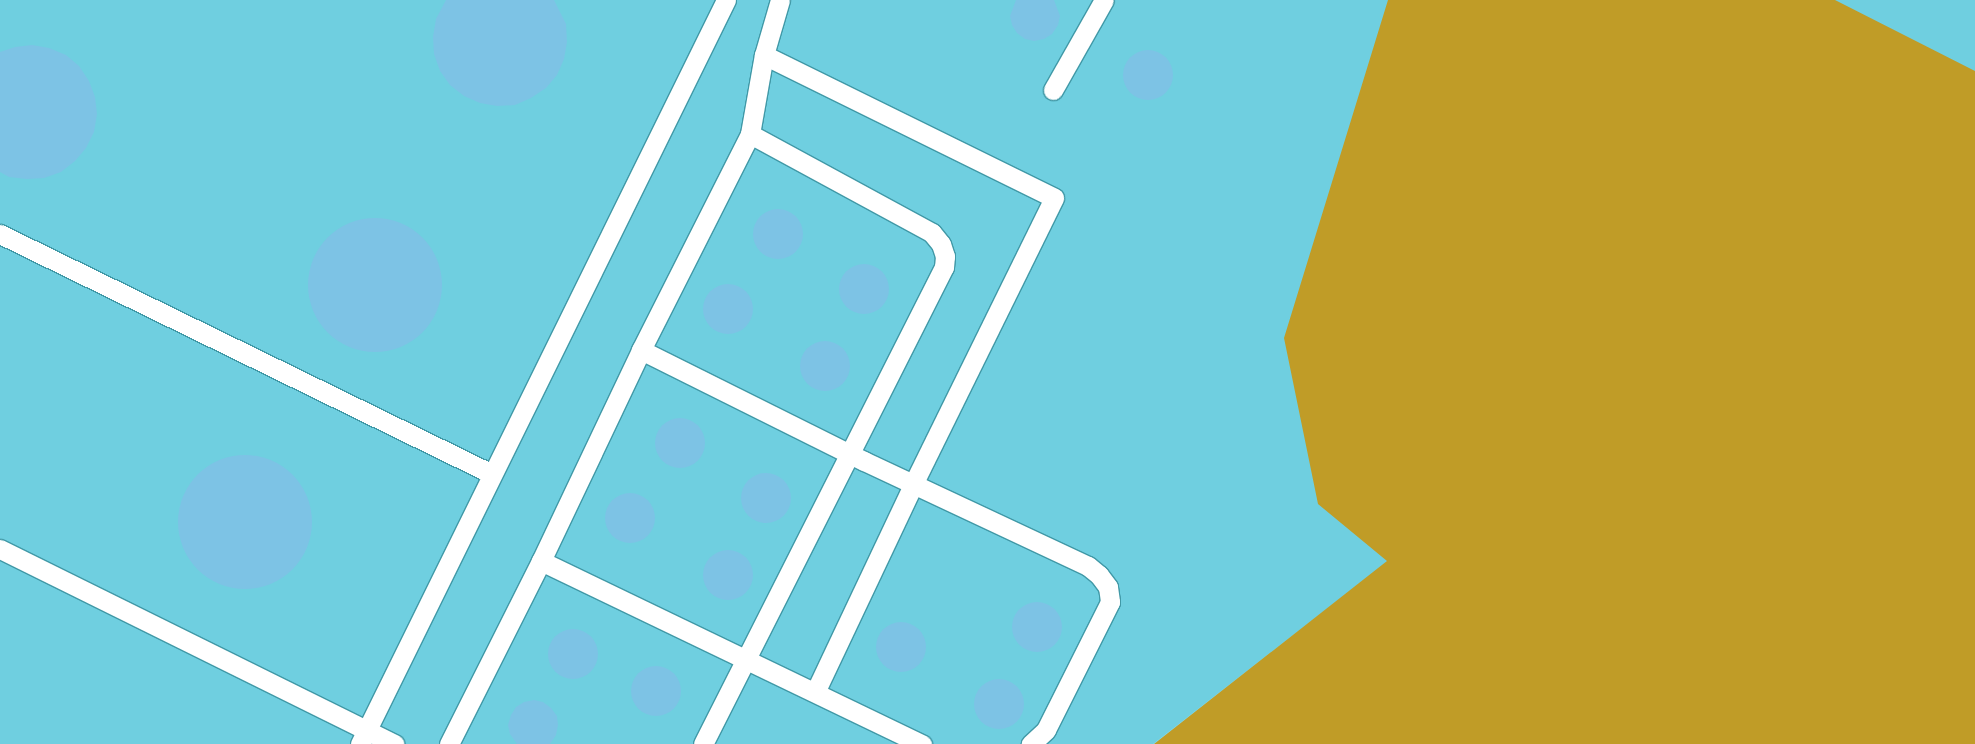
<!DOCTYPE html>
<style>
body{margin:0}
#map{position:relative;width:1975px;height:744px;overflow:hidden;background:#87dded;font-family:"Varela Round",sans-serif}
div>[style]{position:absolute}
.built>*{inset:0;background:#6fcfe0}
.forest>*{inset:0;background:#c09c27}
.building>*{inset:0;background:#7dc3e5}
.round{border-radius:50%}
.roads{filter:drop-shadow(1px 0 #4199a7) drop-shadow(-1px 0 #4199a7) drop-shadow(0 1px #4199a7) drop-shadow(0 -1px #4199a7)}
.minor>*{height:19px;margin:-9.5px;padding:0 9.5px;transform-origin:9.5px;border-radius:9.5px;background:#fff}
span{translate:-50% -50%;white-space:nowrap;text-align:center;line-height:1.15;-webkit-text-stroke:4.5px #87dded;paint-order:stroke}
</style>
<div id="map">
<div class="built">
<div style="clip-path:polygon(0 0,1975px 0,1975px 489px,1388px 561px,1153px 744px,0 744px)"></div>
</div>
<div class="forest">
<div style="clip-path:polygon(1388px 0,1835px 0,1975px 71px,1975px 744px,1154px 744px,1387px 561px,1318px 504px,1284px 338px)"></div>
</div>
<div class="building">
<div style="clip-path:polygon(446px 0,554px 0,566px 24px,567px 42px,564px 59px,557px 75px,546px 88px,531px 98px,515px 105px,497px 106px,480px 103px,464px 96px,450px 85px,440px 71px,434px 54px,433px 37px,436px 19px)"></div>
<div style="clip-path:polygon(1016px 0,1054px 0,1060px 16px,1058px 25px,1052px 34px,1044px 39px,1034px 41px,1025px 39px,1017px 33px,1012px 25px,1010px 16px)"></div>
<div style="clip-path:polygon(32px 45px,49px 48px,66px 55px,79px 66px,89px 81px,95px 97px,97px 114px,94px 132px,86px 148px,75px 161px,61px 172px,44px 178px,27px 179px,9px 177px,0 172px,0 52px,15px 47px)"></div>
<div class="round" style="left:1123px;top:50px;width:50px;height:50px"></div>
<div class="round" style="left:753px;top:209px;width:50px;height:50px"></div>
<div class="round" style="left:308px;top:218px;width:134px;height:134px"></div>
<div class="round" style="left:839px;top:264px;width:50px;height:50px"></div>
<div class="round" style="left:703px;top:284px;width:50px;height:50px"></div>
<div class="round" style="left:800px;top:341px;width:50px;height:50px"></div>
<div class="round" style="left:655px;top:418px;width:50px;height:50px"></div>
<div class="round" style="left:178px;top:455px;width:134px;height:134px"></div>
<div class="round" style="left:741px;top:473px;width:50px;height:50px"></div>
<div class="round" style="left:605px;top:493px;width:50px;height:50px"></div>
<div class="round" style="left:703px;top:550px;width:50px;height:50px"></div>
<div class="round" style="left:1012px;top:602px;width:50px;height:50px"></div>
<div class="round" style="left:876px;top:622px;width:50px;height:50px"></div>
<div class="round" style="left:548px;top:629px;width:50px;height:50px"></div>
<div class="round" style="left:631px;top:666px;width:50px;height:50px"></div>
<div class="round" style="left:974px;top:679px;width:50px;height:50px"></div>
<div style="clip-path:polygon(534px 700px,543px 702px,551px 708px,557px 716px,558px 725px,556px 735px,550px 744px,517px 744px,510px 734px,508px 725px,511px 715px,516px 707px,524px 702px)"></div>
</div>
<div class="roads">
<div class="minor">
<div style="left:764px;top:55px;width:323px;rotate:26.2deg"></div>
<div style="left:1054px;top:198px;width:318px;rotate:116.2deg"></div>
<div style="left:914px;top:483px;width:231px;rotate:115.3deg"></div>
<div style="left:1053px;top:90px;width:103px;rotate:-60.5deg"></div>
<div style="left:750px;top:134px;width:80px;rotate:-80deg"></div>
<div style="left:764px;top:55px;width:57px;rotate:-73.8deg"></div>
<div style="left:0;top:234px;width:547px;rotate:26deg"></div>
<div style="left:641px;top:350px;width:249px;rotate:26.5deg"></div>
<div style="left:864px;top:461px;width:247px;rotate:25.1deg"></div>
<div style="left:1088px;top:566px;width:14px;rotate:39deg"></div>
<div style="left:1099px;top:575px;width:15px;rotate:53deg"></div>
<div style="left:1108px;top:587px;width:15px;rotate:82deg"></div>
<div style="left:1110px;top:602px;width:143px;rotate:116.6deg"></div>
<div style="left:1046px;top:730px;width:21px;rotate:137deg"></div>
<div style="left:0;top:549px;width:440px;rotate:26.3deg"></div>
<div style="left:541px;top:561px;width:423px;rotate:25.7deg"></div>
<div style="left:360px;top:744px;width:829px;rotate:-63.81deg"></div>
<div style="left:449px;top:744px;width:205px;rotate:-63.3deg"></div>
<div style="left:541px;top:561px;width:233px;rotate:-64.6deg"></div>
<div style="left:641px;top:350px;width:242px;rotate:-63.2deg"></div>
<div style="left:750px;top:134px;width:207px;rotate:28.5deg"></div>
<div style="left:932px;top:233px;width:14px;rotate:51deg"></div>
<div style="left:941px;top:244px;width:13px;rotate:72deg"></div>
<div style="left:945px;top:256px;width:11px;rotate:95deg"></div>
<div style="left:944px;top:267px;width:534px;rotate:116.8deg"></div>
</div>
</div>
</div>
